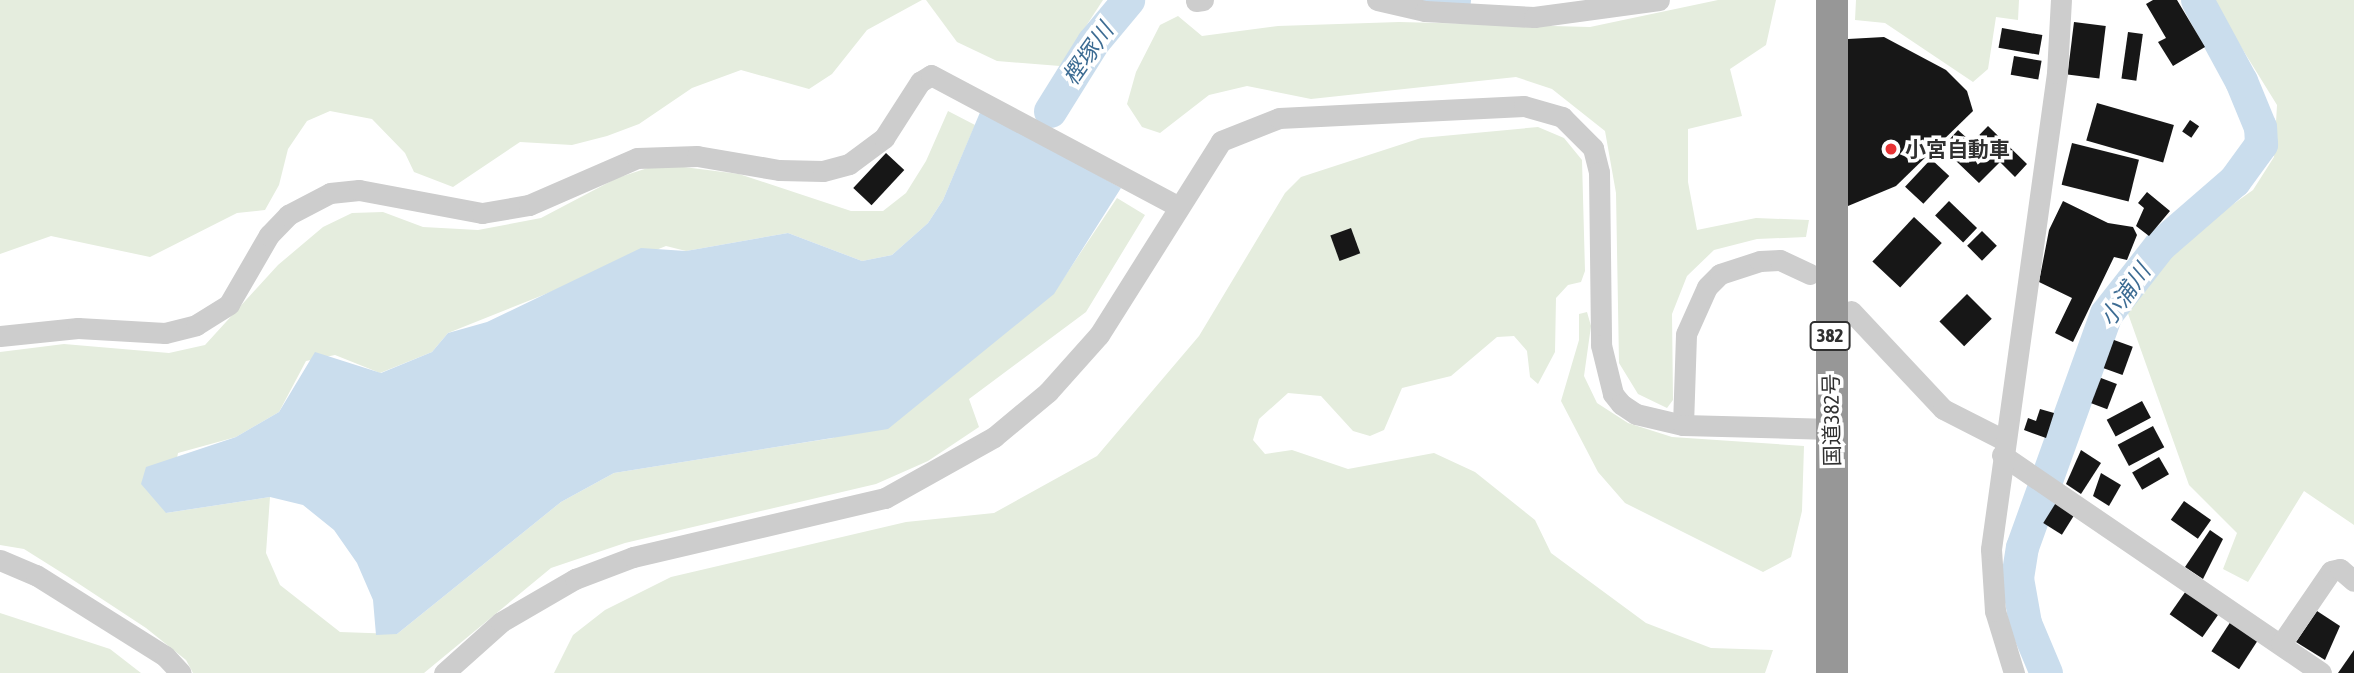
<!DOCTYPE html>
<meta charset="utf-8">
<style>
body{margin:0}
#map{position:relative;width:2354px;height:673px;overflow:hidden;background:#fff;font-family:"Asap Condensed","Noto Sans JP",sans-serif}
div>[style]{position:absolute}
.green>*{inset:0;background:#e5edde}
.water>*{inset:0;background:#cadded}
.river>*{height:33px;margin:-16.5px;padding:0 16.5px;transform-origin:16.5px;border-radius:16.5px;background:#cadded}
.building>*{inset:0;background:#171717;transform-origin:0 0}
.minor>*{height:21px;margin:-10.5px;padding:0 10.5px;transform-origin:10.5px;border-radius:10.5px;background:#cdcdcd}
.highway>*{height:32px;margin:-16px;padding:0 16px;transform-origin:16px;border-radius:16px;background:#979797}
.dots>*{width:19px;height:19px;translate:-50% -50%;box-sizing:border-box;border:4px solid #fff;border-radius:50%}
span{translate:-50% -50%;white-space:nowrap;text-align:center;line-height:1.15;-webkit-text-stroke:7px #fff;paint-order:stroke}
.shield-label span{padding:2px 5px;background:#fff;border:2px solid;border-radius:5px;-webkit-text-stroke-width:0}
.shield-label{font-size:19px;color:#303030;font-weight:700}
.poi-label{font-size:21px;color:#303030;font-weight:700}
.left{translate:0 -50%;text-align:left}
.street-label{font-size:21px;color:#303030}
.water-label{font-size:23px;color:#3d6c93;font-style:italic}
</style>
<div id="map">
<div class="green">
<div style="clip-path:polygon(0 0,922px 0,867px 30px,832px 74px,809px 89px,741px 70px,692px 88px,639px 124px,607px 136px,572px 145px,520px 142px,453px 187px,414px 172px,405px 153px,372px 119px,330px 111px,307px 121px,288px 149px,279px 185px,265px 210px,237px 213px,150px 257px,51px 236px,0 254px)"></div>
<div style="clip-path:polygon(926px 0,1103px 0,1060px 66px,997px 61px,957px 42px)"></div>
<div style="clip-path:polygon(1718px 0,1776px 0,1766px 45px,1730px 69px,1742px 116px,1688px 129px,1688px 182px,1697px 230px,1756px 218px,1809px 220px,1806px 237px,1757px 239px,1714px 250px,1687px 276px,1672px 314px,1673px 400px,1667px 408px,1638px 394px,1619px 363px,1616px 193px,1605px 131px,1552px 89px,1516px 77px,1311px 99px,1247px 86px,1209px 95px,1160px 133px,1142px 127px,1127px 104px,1136px 72px,1160px 25px,1178px 16px,1202px 36px,1278px 26px,1399px 22px,1590px 27px)"></div>
<div style="clip-path:polygon(1856px 0,2019px 0,2018px 20px,1996px 17px,1988px 69px,1973px 82px,1885px 23px,1855px 20px)"></div>
<div style="clip-path:polygon(2212px 0,2354px 0,2354px 525px,2304px 491px,2248px 582px,2223px 569px,2237px 533px,2189px 485px,2126px 308px,2183px 240px,2253px 190px,2274px 157px,2277px 105px)"></div>
<div style="clip-path:polygon(948px 111px,975px 125px,943px 200px,928px 223px,892px 255px,862px 261px,788px 233px,686px 251px,666px 246px,448px 333px,432px 352px,380px 373px,335px 355px,306px 361px,279px 412px,236px 437px,178px 453px,166px 513px,270px 497px,266px 553px,280px 585px,340px 632px,397px 634px,561px 502px,614px 473px,833px 438px,1053px 294px,1117px 198px,1145px 215px,1086px 312px,969px 399px,979px 427px,928px 461px,876px 484px,625px 543px,551px 568px,424px 673px,193px 673px,186px 660px,146px 628px,67px 576px,24px 549px,0 545px,0 352px,64px 344px,169px 353px,205px 345px,278px 265px,323px 227px,352px 213px,383px 212px,423px 227px,478px 230px,541px 218px,617px 178px,660px 164px,739px 174px,851px 211px,883px 211px,906px 193px,926px 161px)"></div>
<div style="clip-path:polygon(1538px 127px,1564px 138px,1582px 160px,1585px 271px,1581px 282px,1568px 285px,1556px 298px,1555px 352px,1538px 384px,1530px 377px,1527px 351px,1514px 336px,1497px 337px,1451px 376px,1402px 388px,1384px 430px,1370px 436px,1353px 431px,1321px 396px,1288px 393px,1259px 419px,1253px 440px,1265px 454px,1292px 450px,1348px 469px,1434px 453px,1475px 472px,1535px 520px,1551px 553px,1646px 623px,1711px 648px,1773px 650px,1765px 673px,554px 673px,573px 635px,605px 610px,671px 577px,906px 522px,994px 513px,1097px 456px,1199px 336px,1285px 193px,1301px 177px,1421px 138px)"></div>
<div style="clip-path:polygon(1587px 312px,1591px 326px,1584px 376px,1597px 403px,1628px 423px,1672px 437px,1804px 446px,1802px 511px,1791px 557px,1763px 572px,1625px 503px,1598px 472px,1561px 401px,1579px 340px,1579px 314px)"></div>
<div style="clip-path:polygon(0 613px,110px 649px,141px 673px,0 673px)"></div>
</div>
<div class="water">
<div style="clip-path:polygon(981px 110px,1121px 188px,1054px 294px,888px 429px,614px 473px,561px 502px,397px 634px,376px 635px,373px 600px,357px 563px,334px 530px,303px 505px,270px 497px,166px 513px,141px 484px,146px 467px,236px 437px,279px 412px,315px 352px,381px 373px,432px 352px,448px 333px,487px 322px,641px 248px,686px 251px,788px 233px,862px 261px,892px 255px,928px 223px,943px 200px)"></div>
</div>
<div class="river">
<div style="left:1427px;top:0;width:27px"></div>
<div style="left:1050px;top:111px;width:81px;rotate:-58.1deg"></div>
<div style="left:1093px;top:42px;width:55px;rotate:-50.2deg"></div>
<div style="left:2046px;top:673px;width:54px;rotate:-112.8deg"></div>
<div style="left:2025px;top:623px;width:46px;rotate:-100.1deg"></div>
<div style="left:2017px;top:578px;width:31px;rotate:-81deg"></div>
<div style="left:2022px;top:547px;width:248px;rotate:-70.2deg"></div>
<div style="left:2106px;top:314px;width:88px;rotate:-52deg"></div>
<div style="left:2160px;top:245px;width:98px;rotate:-40.9deg"></div>
<div style="left:2234px;top:181px;width:46px;rotate:-53.9deg"></div>
<div style="left:2261px;top:144px;width:17px;rotate:-93deg"></div>
<div style="left:2260px;top:127px;width:50px;rotate:-112.4deg"></div>
<div style="left:2241px;top:81px;width:92px;rotate:-118.5deg"></div>
</div>
<div class="building">
<div style="clip-path:polygon(2153px 0,2177px 0,2205px 47px,2173px 66px,2158px 42px,2166px 38px,2146px 4px)"></div>
<div style="left:2074px;top:22px;width:32px;height:53px;rotate:7deg"></div>
<div style="left:2002px;top:28px;width:41px;height:20px;rotate:10deg"></div>
<div style="left:2128px;top:32px;width:15px;height:47px;rotate:8deg"></div>
<div style="clip-path:polygon(1884px 37px,1946px 70px,1967px 91px,1973px 111px,1896px 186px,1848px 206px,1848px 39px)"></div>
<div style="left:2014px;top:56px;width:28px;height:19px;rotate:10deg"></div>
<div style="left:2097px;top:103px;width:80px;height:39px;rotate:16deg"></div>
<div style="left:2190px;top:120px;width:11px;height:14px;rotate:34deg"></div>
<div style="clip-path:polygon(1988px 126px,2027px 164px,2015px 177px,2000px 162px,1979px 183px,1955px 160px)"></div>
<div style="left:1958px;top:130px;width:13px;height:30px;rotate:42deg"></div>
<div style="left:2072px;top:143px;width:69px;height:43px;rotate:14deg"></div>
<div style="left:886px;top:153px;width:25px;height:48px;rotate:43deg"></div>
<div style="left:1931px;top:159px;width:25px;height:38px;rotate:43deg"></div>
<div style="clip-path:polygon(2147px 192px,2170px 211px,2149px 236px,2136px 226px,2144px 208px,2138px 203px)"></div>
<div style="left:1949px;top:201px;width:39px;height:20px;rotate:44deg"></div>
<div style="clip-path:polygon(2063px 201px,2108px 223px,2133px 227px,2137px 235px,2127px 260px,2114px 257px,2073px 342px,2055px 333px,2072px 298px,2039px 282px,2049px 230px)"></div>
<div style="left:1914px;top:217px;width:38px;height:61px;rotate:43deg"></div>
<div style="left:1351px;top:228px;width:27px;height:22px;rotate:70deg"></div>
<div style="left:1982px;top:231px;width:21px;height:21px;rotate:45deg"></div>
<div style="left:1967px;top:294px;width:35px;height:39px;rotate:45deg"></div>
<div style="left:2114px;top:340px;width:20px;height:30px;rotate:20deg"></div>
<div style="left:2101px;top:378px;width:17px;height:27px;rotate:21deg"></div>
<div style="left:2142px;top:401px;width:19px;height:40px;rotate:62deg"></div>
<div style="clip-path:polygon(2040px 409px,2054px 413px,2046px 438px,2024px 430px,2028px 418px,2036px 421px)"></div>
<div style="left:2153px;top:426px;width:24px;height:40px;rotate:62deg"></div>
<div style="clip-path:polygon(2081px 450px,2101px 463px,2081px 494px,2066px 484px)"></div>
<div style="left:2159px;top:457px;width:20px;height:31px;rotate:60deg"></div>
<div style="clip-path:polygon(2101px 473px,2121px 485px,2109px 506px,2093px 496px)"></div>
<div style="left:2057px;top:501px;width:22px;height:26px;rotate:32deg"></div>
<div style="left:2184px;top:501px;width:33px;height:23px;rotate:35deg"></div>
<div style="clip-path:polygon(2210px 530px,2223px 539px,2203px 579px,2185px 567px)"></div>
<div style="left:2188px;top:588px;width:40px;height:32px;rotate:35deg"></div>
<div style="clip-path:polygon(2317px 611px,2340px 626px,2325px 660px,2296px 642px)"></div>
<div style="left:2231px;top:621px;width:33px;height:36px;rotate:33deg"></div>
<div style="clip-path:polygon(2354px 650px,2354px 673px,2338px 673px)"></div>
</div>
<div class="minor">
<div style="left:1377px;top:0;width:49px;rotate:12.9deg"></div>
<div style="left:1425px;top:11px;width:109px;rotate:3.2deg"></div>
<div style="left:1534px;top:17px;width:126px;rotate:-7.7deg"></div>
<div style="left:1196px;top:1px;width:7px;rotate:-8deg"></div>
<div style="left:1851px;top:311px;width:134px;rotate:46.8deg"></div>
<div style="left:1943px;top:409px;width:68px;rotate:26.9deg"></div>
<div style="left:0;top:336px;width:78px;rotate:-5.9deg"></div>
<div style="left:78px;top:328px;width:87px;rotate:3.3deg"></div>
<div style="left:165px;top:333px;width:32px;rotate:-14deg"></div>
<div style="left:196px;top:325px;width:39px;rotate:-32deg"></div>
<div style="left:229px;top:304px;width:80px;rotate:-59.9deg"></div>
<div style="left:269px;top:235px;width:28px;rotate:-46deg"></div>
<div style="left:288px;top:215px;width:47px;rotate:-27.6deg"></div>
<div style="left:330px;top:193px;width:29px;rotate:-6deg"></div>
<div style="left:359px;top:190px;width:125px;rotate:10.6deg"></div>
<div style="left:482px;top:213px;width:48px;rotate:-9.7deg"></div>
<div style="left:529px;top:205px;width:118px;rotate:-23.5deg"></div>
<div style="left:637px;top:158px;width:60px;rotate:-1.9deg"></div>
<div style="left:697px;top:156px;width:83px;rotate:9.7deg"></div>
<div style="left:779px;top:170px;width:44px;rotate:1.3deg"></div>
<div style="left:823px;top:171px;width:27px;rotate:-15deg"></div>
<div style="left:849px;top:164px;width:44px;rotate:-36.6deg"></div>
<div style="left:884px;top:138px;width:67px;rotate:-57.3deg"></div>
<div style="left:920px;top:82px;width:13px;rotate:-32deg"></div>
<div style="left:931px;top:75px;width:279px;rotate:28deg"></div>
<div style="left:1683px;top:425px;width:91px;rotate:-88.1deg"></div>
<div style="left:1686px;top:334px;width:51px;rotate:-65.9deg"></div>
<div style="left:1707px;top:287px;width:18px;rotate:-45deg"></div>
<div style="left:1720px;top:274px;width:42px;rotate:-18deg"></div>
<div style="left:1760px;top:261px;width:20px;rotate:-3deg"></div>
<div style="left:1780px;top:260px;width:33px;rotate:25deg"></div>
<div style="left:2002px;top:455px;width:386px;rotate:34.3deg"></div>
<div style="left:0;top:560px;width:39px;rotate:23deg"></div>
<div style="left:36px;top:575px;width:152px;rotate:32.1deg"></div>
<div style="left:165px;top:656px;width:23px;rotate:47deg"></div>
<div style="left:2281px;top:644px;width:88px;rotate:-55.6deg"></div>
<div style="left:2331px;top:571px;width:9px;rotate:-13deg"></div>
<div style="left:2340px;top:569px;width:18px;rotate:41deg"></div>
<div style="left:444px;top:673px;width:76px;rotate:-41.8deg"></div>
<div style="left:501px;top:622px;width:86px;rotate:-30.2deg"></div>
<div style="left:575px;top:579px;width:62px;rotate:-20.8deg"></div>
<div style="left:633px;top:557px;width:259px;rotate:-13.2deg"></div>
<div style="left:885px;top:498px;width:125px;rotate:-29.2deg"></div>
<div style="left:994px;top:437px;width:70px;rotate:-39.8deg"></div>
<div style="left:1048px;top:392px;width:76px;rotate:-48.2deg"></div>
<div style="left:1099px;top:335px;width:229px;rotate:-57.8deg"></div>
<div style="left:1221px;top:141px;width:62px;rotate:-21.6deg"></div>
<div style="left:1279px;top:118px;width:245px;rotate:-2.8deg"></div>
<div style="left:1524px;top:106px;width:40px;rotate:16deg"></div>
<div style="left:1562px;top:117px;width:44px;rotate:45deg"></div>
<div style="left:1593px;top:148px;width:25px;rotate:76deg"></div>
<div style="left:1599px;top:172px;width:173px;rotate:89.3deg"></div>
<div style="left:1601px;top:345px;width:50px;rotate:76.2deg"></div>
<div style="left:1613px;top:394px;width:13px;rotate:51deg"></div>
<div style="left:1621px;top:404px;width:18px;rotate:34deg"></div>
<div style="left:1636px;top:414px;width:48px;rotate:13.2deg"></div>
<div style="left:1683px;top:425px;width:149px;rotate:1.5deg"></div>
<div style="left:2014px;top:673px;width:65px;rotate:-107deg"></div>
<div style="left:1995px;top:611px;width:62px;rotate:-93.7deg"></div>
<div style="left:1991px;top:549px;width:481px;rotate:-82.1deg"></div>
<div style="left:2057px;top:73px;width:73px;rotate:-86.9deg"></div>
</div>
<div class="highway">
<div style="left:1832px;top:673px;width:673px;rotate:-90deg"></div>
</div>
<div class="dots">
<div style="left:1891px;top:149px;background:#e73234"></div>
</div>
<div class="shield-label">
<span style="left:1830px;top:336px">382</span>
</div>
<div class="poi-label">
<span class="left" style="left:1905px;top:149px">小宮自動車</span>
</div>
<div class="street-label">
<span style="left:1831px;top:420px;rotate:-91deg">国道382号</span>
</div>
<div class="water-label">
<span style="left:1088px;top:54px;rotate:-55deg">樫塚川</span>
<span style="left:2125px;top:295px;rotate:-55deg">小浦川</span>
</div>
</div>
